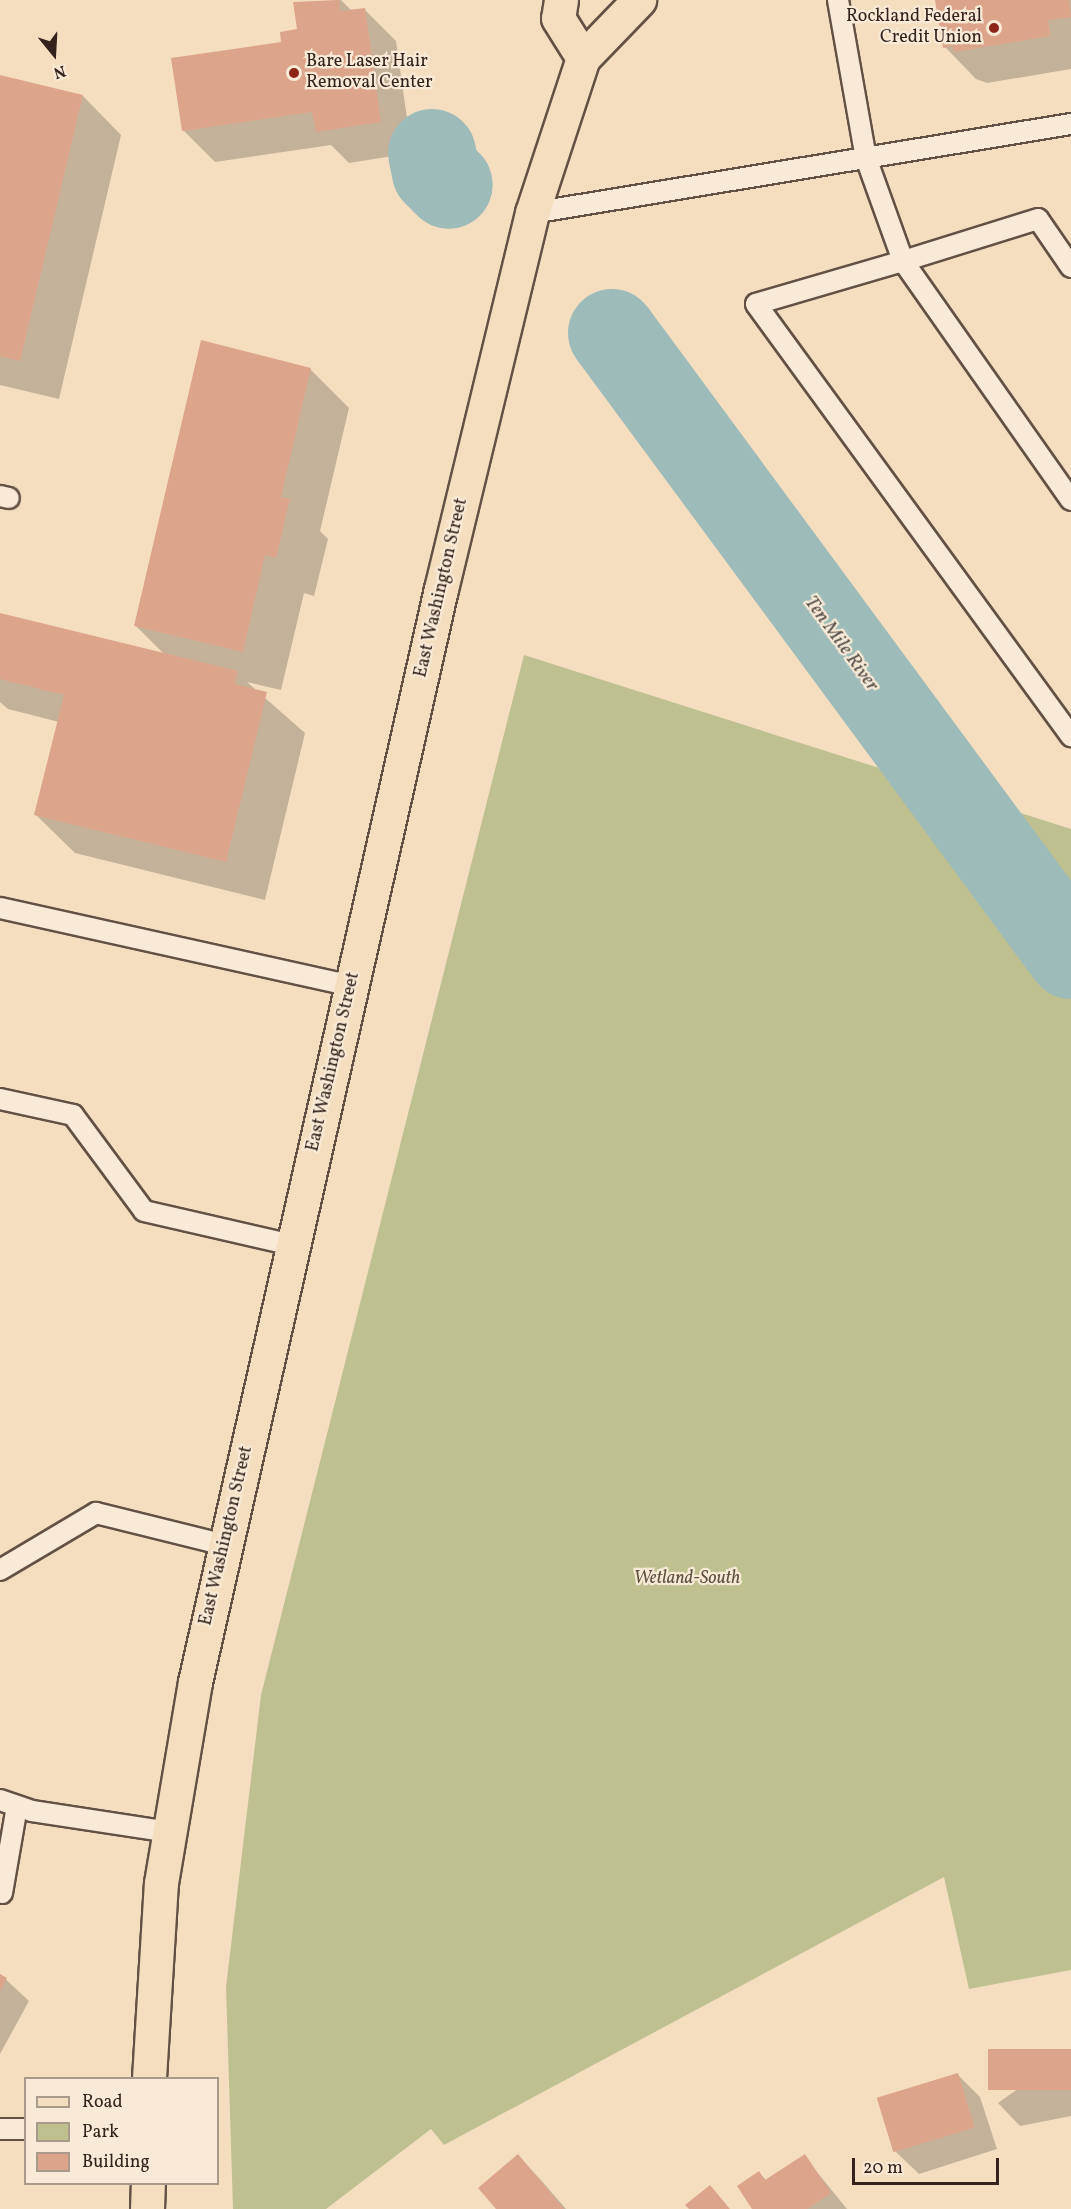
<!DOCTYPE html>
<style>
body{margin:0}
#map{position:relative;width:1071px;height:2209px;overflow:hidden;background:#f5dec0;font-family:Vollkorn,serif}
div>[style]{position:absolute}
.green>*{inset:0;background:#bfc090}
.shadow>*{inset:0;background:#0003}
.river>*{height:88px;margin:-44px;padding:0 44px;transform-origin:44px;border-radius:44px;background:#9dbbb9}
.building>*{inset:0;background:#dda48c;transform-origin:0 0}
.roads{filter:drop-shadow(2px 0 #645145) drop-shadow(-2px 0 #645145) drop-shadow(0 2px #645145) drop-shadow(0 -2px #645145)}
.lane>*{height:20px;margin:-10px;padding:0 10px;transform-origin:10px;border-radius:10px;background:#f8ead6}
.primary>*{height:33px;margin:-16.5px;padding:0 16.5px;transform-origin:16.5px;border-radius:16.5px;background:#f5dec0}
.dots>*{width:16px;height:16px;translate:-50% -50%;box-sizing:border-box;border:3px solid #f8ead6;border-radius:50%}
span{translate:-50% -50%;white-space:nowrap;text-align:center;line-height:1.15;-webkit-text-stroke:4.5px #f8ead6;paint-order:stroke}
.poi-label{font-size:18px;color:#34221c}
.right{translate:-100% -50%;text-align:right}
.left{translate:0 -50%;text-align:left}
.street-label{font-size:18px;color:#34221c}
.park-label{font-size:18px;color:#5e513f;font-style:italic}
.water-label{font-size:20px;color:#54504b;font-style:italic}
.legend{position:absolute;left:24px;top:2077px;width:195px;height:108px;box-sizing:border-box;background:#f8ead6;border:2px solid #aa9a8c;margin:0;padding:8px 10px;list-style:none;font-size:18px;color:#34221c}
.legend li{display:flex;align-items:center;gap:12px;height:30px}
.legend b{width:30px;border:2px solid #aa9a8c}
.north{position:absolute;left:24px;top:24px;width:60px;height:60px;-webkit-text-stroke:4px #f8ead6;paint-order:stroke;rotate:162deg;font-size:16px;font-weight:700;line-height:24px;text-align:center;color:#34221c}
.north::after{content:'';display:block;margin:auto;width:21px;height:27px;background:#34221c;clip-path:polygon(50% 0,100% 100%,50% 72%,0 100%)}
.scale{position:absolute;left:852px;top:2158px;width:147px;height:27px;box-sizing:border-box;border:3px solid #34221c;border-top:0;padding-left:8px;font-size:18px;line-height:21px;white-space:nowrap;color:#34221c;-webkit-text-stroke:4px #f8ead6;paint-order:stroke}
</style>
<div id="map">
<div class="green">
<div style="clip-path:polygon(524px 655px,1071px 829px,1071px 1970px,969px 1989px,944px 1877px,444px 2145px,431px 2129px,326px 2209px,233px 2209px,226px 1987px,261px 1695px)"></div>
</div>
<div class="shadow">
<div style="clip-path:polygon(341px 0,352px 11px,364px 9px,396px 41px,412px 153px,349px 163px,331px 145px,215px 162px,183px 130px,299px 30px,295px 3px)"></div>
<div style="clip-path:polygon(936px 0,1071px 0,1071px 69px,987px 83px,976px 79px,945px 47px)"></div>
<div style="clip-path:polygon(0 77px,83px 96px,121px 135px,59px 399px,0 385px)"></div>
<div style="clip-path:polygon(310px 369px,349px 408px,320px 531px,328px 539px,314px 596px,304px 593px,281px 690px,247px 682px,305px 733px,265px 900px,75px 853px,36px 815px,59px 722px,8px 709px,0 702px,0 614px,165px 655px,136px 626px)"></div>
<div style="clip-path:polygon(0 1974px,29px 2001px,0 2054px)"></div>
<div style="clip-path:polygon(1071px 2051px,1071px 2116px,1020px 2126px,998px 2103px)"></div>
<div style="clip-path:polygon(958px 2075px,980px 2097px,997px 2149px,919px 2174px,896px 2152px)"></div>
<div style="clip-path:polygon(518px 2156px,540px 2179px,566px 2209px,498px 2209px)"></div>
<div style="clip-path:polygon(804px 2156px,847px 2209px,753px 2209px,759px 2173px,766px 2180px)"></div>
</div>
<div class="river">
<div style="left:432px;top:153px;width:19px;rotate:78deg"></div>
<div style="left:436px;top:172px;width:18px;rotate:45deg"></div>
<div style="left:612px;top:333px;width:773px;rotate:53.57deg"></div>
</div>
<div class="building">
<div style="clip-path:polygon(339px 0,340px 11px,365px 8px,381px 122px,316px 132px,312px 112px,182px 131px,171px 58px,281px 42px,280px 32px,297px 29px,293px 2px)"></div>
<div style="clip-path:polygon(935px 0,1069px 0,1071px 17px,1048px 20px,1050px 36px,954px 52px,953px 46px,943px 48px)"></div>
<div style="clip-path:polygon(0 75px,83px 95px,20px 361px,0 356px)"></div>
<div style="clip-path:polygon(201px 340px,311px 368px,281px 497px,290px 499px,276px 558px,265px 555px,243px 652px,134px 626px)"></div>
<div style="clip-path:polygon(0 613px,238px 671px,235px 684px,267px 692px,226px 862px,34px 815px,64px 695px,0 679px)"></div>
<div style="clip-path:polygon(0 1974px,7px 1978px,0 1991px)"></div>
<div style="left:1071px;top:2049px;width:41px;height:83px;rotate:90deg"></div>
<div style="left:958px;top:2073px;width:57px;height:85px;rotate:73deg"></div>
<div style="clip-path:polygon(518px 2154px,564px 2209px,496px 2209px,478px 2188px)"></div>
<div style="clip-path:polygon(805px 2154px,831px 2193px,807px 2209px,752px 2209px,737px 2186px,759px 2171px,765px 2180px)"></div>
<div style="clip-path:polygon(710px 2185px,730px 2209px,689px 2209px,685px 2205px)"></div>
</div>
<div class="roads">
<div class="lane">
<div style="left:838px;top:0;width:160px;rotate:80deg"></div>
<div style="left:866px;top:158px;width:109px;rotate:70.2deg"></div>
<div style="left:903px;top:261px;width:153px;rotate:163.7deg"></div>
<div style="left:756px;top:304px;width:535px;rotate:53.9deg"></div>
<div style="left:532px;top:213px;width:546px;rotate:-9.38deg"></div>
<div style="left:1071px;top:267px;width:58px;rotate:-124.5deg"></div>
<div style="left:1038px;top:219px;width:141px;rotate:162.7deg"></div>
<div style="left:903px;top:261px;width:292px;rotate:54.9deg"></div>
<div style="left:0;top:496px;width:9px;rotate:13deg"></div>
<div style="left:0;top:908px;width:360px;rotate:12.5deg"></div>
<div style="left:0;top:1099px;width:75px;rotate:12.4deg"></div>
<div style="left:73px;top:1115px;width:119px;rotate:53.5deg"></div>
<div style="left:144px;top:1211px;width:152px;rotate:12.9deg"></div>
<div style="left:0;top:1570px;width:112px;rotate:-30.7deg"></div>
<div style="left:96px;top:1513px;width:133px;rotate:13.9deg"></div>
<div style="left:0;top:1800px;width:34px;rotate:19deg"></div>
<div style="left:32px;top:1811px;width:140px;rotate:8.7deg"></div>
<div style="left:2px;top:1893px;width:88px;rotate:-80.2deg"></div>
<div style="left:0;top:2129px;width:26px"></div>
</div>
<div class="primary">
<div style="left:561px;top:0;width:18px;rotate:99deg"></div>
<div style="left:558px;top:18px;width:47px;rotate:58deg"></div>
<div style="left:149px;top:2078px;width:195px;rotate:-86.5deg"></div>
<div style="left:161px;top:1883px;width:204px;rotate:-80.4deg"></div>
<div style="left:195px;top:1682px;width:1120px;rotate:-77.32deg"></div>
<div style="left:441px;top:589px;width:387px;rotate:-76.4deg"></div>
<div style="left:532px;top:213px;width:163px;rotate:-71.8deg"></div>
<div style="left:583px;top:58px;width:81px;rotate:-46deg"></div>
<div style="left:147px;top:2209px;width:25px;rotate:-88deg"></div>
</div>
</div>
<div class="dots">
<div style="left:994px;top:28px;background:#8f2418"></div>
<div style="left:294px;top:73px;background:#8f2418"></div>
</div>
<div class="poi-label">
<span class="right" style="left:982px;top:28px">Rockland Federal<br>Credit Union</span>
<span class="left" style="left:306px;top:73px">Bare Laser Hair<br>Removal Center</span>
</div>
<div class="street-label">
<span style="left:442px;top:588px;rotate:-77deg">East Washington Street</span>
<span style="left:334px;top:1062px;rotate:-77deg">East Washington Street</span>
<span style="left:227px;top:1536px;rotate:-77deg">East Washington Street</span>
</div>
<div class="park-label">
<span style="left:687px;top:1579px">Wetland-South</span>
</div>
<div class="water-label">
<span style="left:841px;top:644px;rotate:54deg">Ten Mile River</span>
</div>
<ul class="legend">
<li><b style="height:8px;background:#f5dec0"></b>Road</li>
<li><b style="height:16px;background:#bfc090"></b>Park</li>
<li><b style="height:16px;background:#dda48c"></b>Building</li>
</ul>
<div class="north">N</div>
<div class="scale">20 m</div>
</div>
